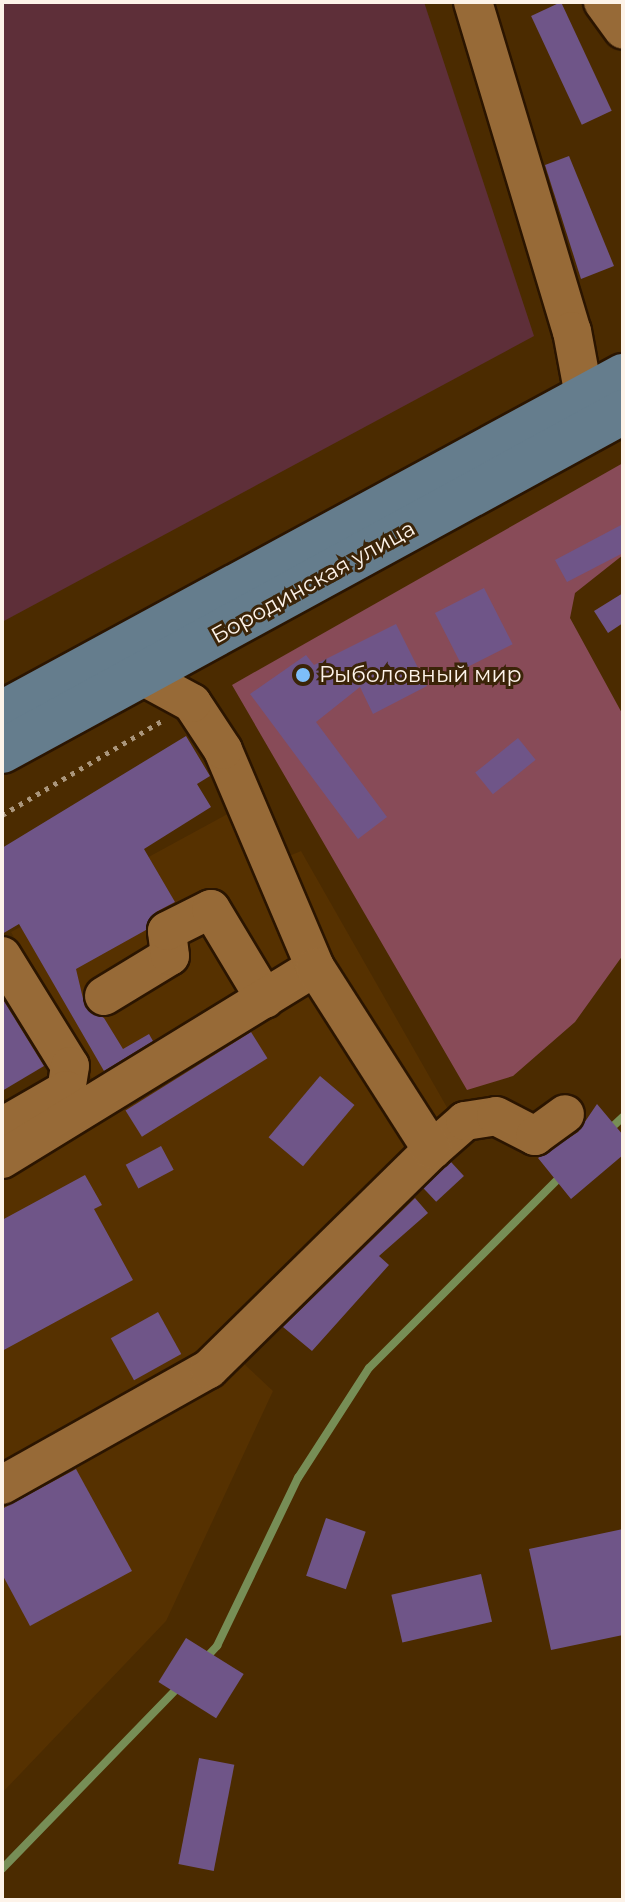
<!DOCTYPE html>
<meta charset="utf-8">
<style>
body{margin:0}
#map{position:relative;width:625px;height:1902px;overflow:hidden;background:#4b2b00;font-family:Montserrat,sans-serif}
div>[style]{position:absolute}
.built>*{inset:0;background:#563100}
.green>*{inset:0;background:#5e2f39}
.forest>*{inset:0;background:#884b58}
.stream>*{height:8px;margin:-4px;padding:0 4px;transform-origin:4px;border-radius:4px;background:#778e56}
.building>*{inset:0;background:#6f5588;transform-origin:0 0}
.path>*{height:5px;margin-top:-2.5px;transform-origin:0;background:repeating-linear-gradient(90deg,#aa967c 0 4px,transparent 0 10px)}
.roads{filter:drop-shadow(2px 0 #2b1500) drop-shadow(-2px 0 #2b1500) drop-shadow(0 2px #2b1500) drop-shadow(0 -2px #2b1500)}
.minor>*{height:38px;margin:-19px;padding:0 19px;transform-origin:19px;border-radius:19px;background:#976a37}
.major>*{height:44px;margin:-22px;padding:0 22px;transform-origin:22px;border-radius:22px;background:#657d8d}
.dots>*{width:22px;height:22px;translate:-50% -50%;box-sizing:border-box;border:4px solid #3b2408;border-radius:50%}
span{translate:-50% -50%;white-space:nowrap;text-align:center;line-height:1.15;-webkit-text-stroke:6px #3b2408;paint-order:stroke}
.street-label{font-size:22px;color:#fdf3e9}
.poi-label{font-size:22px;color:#fdf3e9}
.left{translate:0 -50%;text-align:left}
.frame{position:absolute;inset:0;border:4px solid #fdf3e9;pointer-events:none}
</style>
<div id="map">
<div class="built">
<div style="clip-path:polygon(255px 799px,289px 856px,301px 851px,461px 1132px,240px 1360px,273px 1391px,166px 1621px,2px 1793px,2px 1172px,111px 1113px,11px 932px)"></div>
</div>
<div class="green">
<div style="clip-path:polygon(2px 2px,424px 2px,534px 336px,2px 622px)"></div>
</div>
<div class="forest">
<div style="clip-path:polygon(623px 463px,623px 555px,575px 593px,570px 618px,623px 715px,623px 955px,575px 1022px,513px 1076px,467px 1090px,232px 685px)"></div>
</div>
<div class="stream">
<div style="left:609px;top:1130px;width:19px;rotate:-43deg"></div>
<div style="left:203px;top:1661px;width:21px;rotate:-47deg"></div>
<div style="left:217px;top:1646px;width:187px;rotate:-64.3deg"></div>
<div style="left:298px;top:1478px;width:131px;rotate:-57.2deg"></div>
<div style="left:369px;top:1368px;width:273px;rotate:-45deg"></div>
<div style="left:2px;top:1869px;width:256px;rotate:-45.9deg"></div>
</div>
<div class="building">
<div style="left:561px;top:2px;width:120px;height:33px;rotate:65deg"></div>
<div style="clip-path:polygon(569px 156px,614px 266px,581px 279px,545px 165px)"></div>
<div style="clip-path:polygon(623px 524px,623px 553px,567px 582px,555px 560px)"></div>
<div style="left:484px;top:588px;width:63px;height:55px;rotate:63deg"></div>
<div style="clip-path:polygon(623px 593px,623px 623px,608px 633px,594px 611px)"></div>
<div style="clip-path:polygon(396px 624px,427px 686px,373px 714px,360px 687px,316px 722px,387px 817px,358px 839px,250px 694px,306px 655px,314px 665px)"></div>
<div style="clip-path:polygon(186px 736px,210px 776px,197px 784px,211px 807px,144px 849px,175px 902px,156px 912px,146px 930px,76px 969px,85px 1007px,104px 1018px,123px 1049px,149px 1034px,153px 1041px,104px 1071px,19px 924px,2px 934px,2px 848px)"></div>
<div style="left:518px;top:738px;width:28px;height:55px;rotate:51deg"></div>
<div style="clip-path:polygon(2px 998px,44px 1066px,2px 1091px)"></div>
<div style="left:251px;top:1032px;width:31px;height:148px;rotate:58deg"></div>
<div style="left:320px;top:1076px;width:45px;height:80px;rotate:40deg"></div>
<div style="clip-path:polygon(597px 1104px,623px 1135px,623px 1155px,571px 1199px,538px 1158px,578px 1132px)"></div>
<div style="left:161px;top:1146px;width:27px;height:40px;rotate:62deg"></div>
<div style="left:451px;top:1162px;width:19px;height:38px;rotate:47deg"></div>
<div style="clip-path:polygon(85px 1175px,102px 1205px,94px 1209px,133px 1280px,2px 1351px,2px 1220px)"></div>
<div style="clip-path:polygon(415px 1198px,428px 1213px,379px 1256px,389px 1265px,312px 1351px,283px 1327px)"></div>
<div style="left:158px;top:1312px;width:48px;height:54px;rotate:61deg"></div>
<div style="clip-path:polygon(76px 1469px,132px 1571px,30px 1626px,2px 1574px,2px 1509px)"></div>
<div style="left:326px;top:1518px;width:42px;height:61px;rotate:19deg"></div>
<div style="clip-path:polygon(623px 1529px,623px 1635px,551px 1650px,529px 1549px)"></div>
<div style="left:481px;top:1574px;width:49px;height:92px;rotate:77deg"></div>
<div style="left:186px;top:1638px;width:68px;height:52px;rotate:32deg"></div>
<div style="left:199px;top:1758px;width:36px;height:108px;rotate:11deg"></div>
</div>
<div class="path">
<div style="left:2px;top:815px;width:187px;rotate:-30.5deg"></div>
</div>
<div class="roads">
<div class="minor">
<div style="left:473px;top:2px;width:344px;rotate:73.3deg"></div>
<div style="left:572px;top:331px;width:66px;rotate:79.5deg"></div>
<div style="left:603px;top:2px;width:34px;rotate:54deg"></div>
<div style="left:2px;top:956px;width:129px;rotate:58.3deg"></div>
<div style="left:70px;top:1066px;width:24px;rotate:99deg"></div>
<div style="left:66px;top:1090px;width:74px;rotate:150deg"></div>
<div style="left:104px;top:996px;width:77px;rotate:-31.2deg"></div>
<div style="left:170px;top:956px;width:25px;rotate:-97deg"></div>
<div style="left:167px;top:931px;width:49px;rotate:-26.6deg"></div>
<div style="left:211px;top:909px;width:105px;rotate:59deg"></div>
<div style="left:432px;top:1150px;width:44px;rotate:-41.3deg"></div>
<div style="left:465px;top:1121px;width:31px;rotate:-9deg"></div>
<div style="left:496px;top:1116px;width:44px;rotate:27.1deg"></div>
<div style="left:535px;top:1136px;width:37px;rotate:-36deg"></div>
<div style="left:2px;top:1159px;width:367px;rotate:-31.5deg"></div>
<div style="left:315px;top:967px;width:236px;rotate:-113deg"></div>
<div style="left:223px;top:750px;width:56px;rotate:-123.4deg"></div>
<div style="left:192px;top:703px;width:57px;rotate:-151.6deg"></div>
<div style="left:2px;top:1485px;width:237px;rotate:-29.3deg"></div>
<div style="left:209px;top:1369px;width:313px;rotate:-44.5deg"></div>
<div style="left:432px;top:1150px;width:217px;rotate:-122.6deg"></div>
</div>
<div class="major">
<div style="left:2px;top:713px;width:707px;rotate:-28.49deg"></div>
<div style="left:2px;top:751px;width:708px;rotate:-28.63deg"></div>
</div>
</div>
<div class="dots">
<div style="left:303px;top:675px;background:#7dbef9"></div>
</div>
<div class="street-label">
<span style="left:313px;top:582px;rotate:-29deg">Бородинская улица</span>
</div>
<div class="poi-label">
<span class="left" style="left:319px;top:675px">Рыболовный мир</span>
</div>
<div class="frame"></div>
</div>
